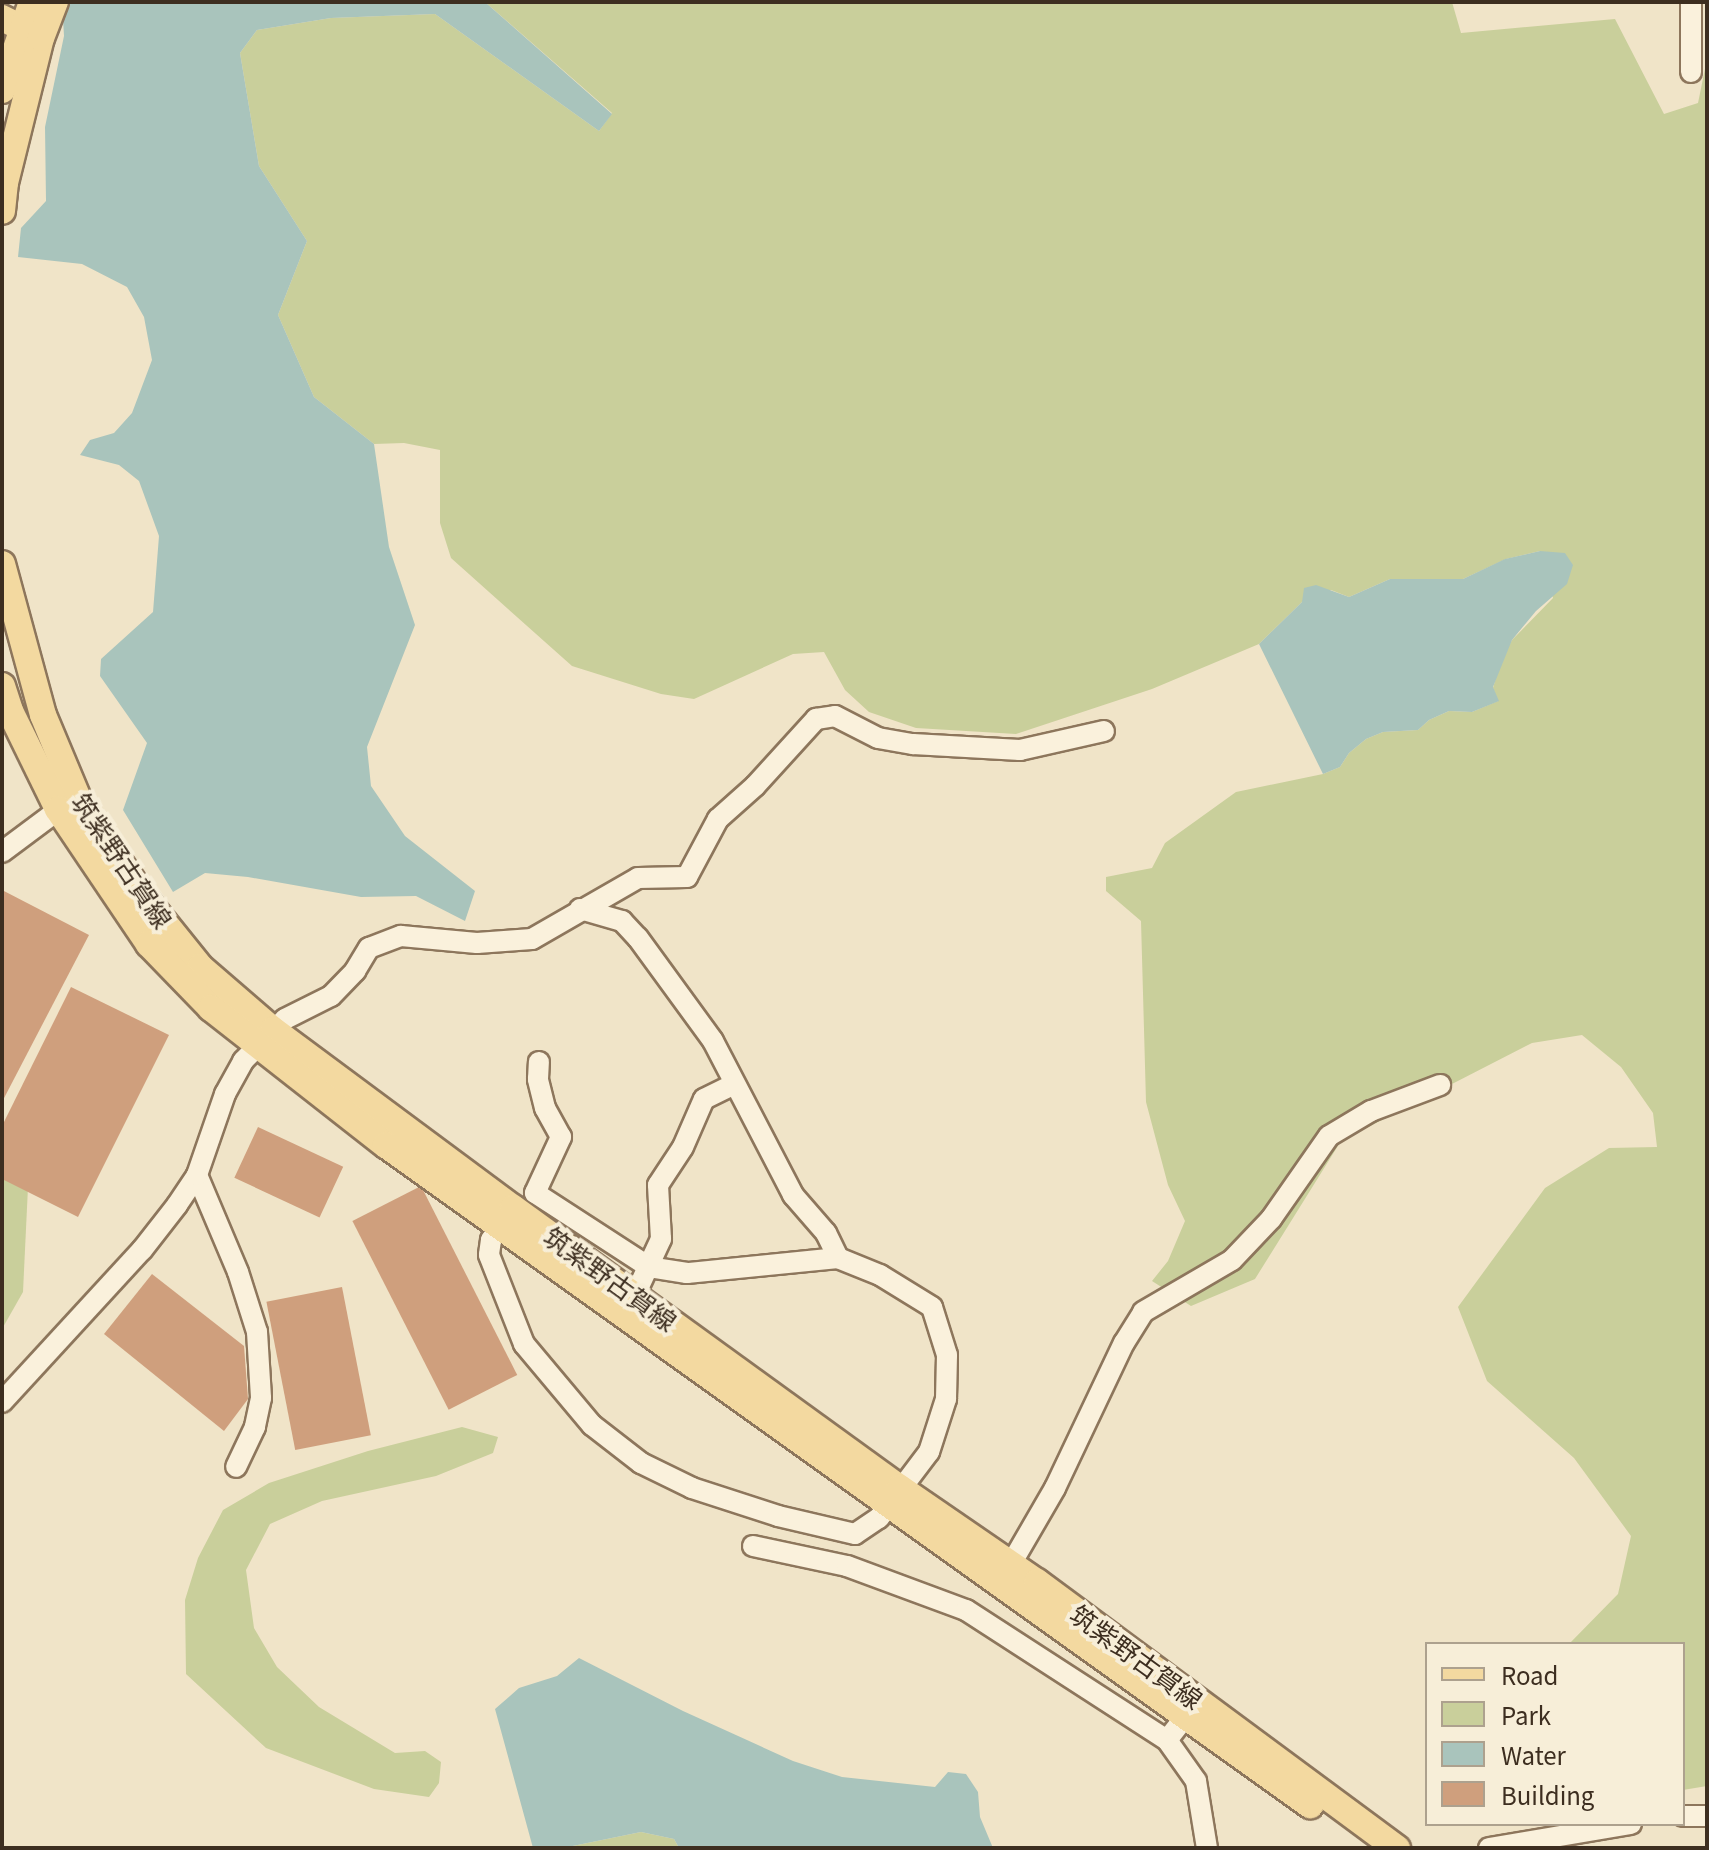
<!DOCTYPE html>
<meta charset="utf-8">
<style>
body{margin:0}
#map{position:relative;width:1709px;height:1850px;overflow:hidden;background:#f0e4c8;font-family:Georgia,"Noto Sans JP",serif}
div>[style]{position:absolute}
.green>*{inset:0;background:#c9cf9b}
.water>*{inset:0;background:#a9c4bc}
.building>*{inset:0;background:#cf9f7d;transform-origin:0 0}
.roads{filter:drop-shadow(2px 0 #8d765c) drop-shadow(-2px 0 #8d765c) drop-shadow(0 2px #8d765c) drop-shadow(0 -2px #8d765c)}
.minor>*{height:20px;margin:-10px;padding:0 10px;transform-origin:10px;border-radius:10px;background:#faf1dc}
.major>*{height:26px;margin:-13px;padding:0 13px;transform-origin:13px;border-radius:13px;background:#f3d9a0}
span{translate:-50% -50%;white-space:nowrap;text-align:center;line-height:1.15;-webkit-text-stroke:8px #f7eed8;paint-order:stroke}
.street-label{font-size:26px;color:#3d2e20}
.frame{position:absolute;inset:0;border:4px solid #3d2e20;pointer-events:none}
.legend{position:absolute;left:1425px;top:1642px;width:260px;height:184px;box-sizing:border-box;background:#f7eed8;border:2px solid #ada18e;margin:0;padding:10px 14px;list-style:none;font-size:24px;color:#3d2e20}
.legend li{display:flex;align-items:center;gap:16px;height:40px}
.legend b{width:40px;border:2px solid #ada18e}
</style>
<div id="map">
<div class="green">
<div style="clip-path:polygon(485px 2px,1452px 2px,1461px 33px,1615px 19px,1664px 114px,1698px 103px,1707px 59px,1707px 1786px,1683px 1790px,1683px 1644px,1569px 1644px,1618px 1594px,1631px 1536px,1574px 1458px,1487px 1381px,1458px 1307px,1545px 1188px,1609px 1148px,1657px 1147px,1653px 1113px,1621px 1067px,1582px 1035px,1532px 1043px,1341px 1141px,1255px 1279px,1191px 1306px,1152px 1281px,1168px 1261px,1185px 1221px,1168px 1185px,1146px 1102px,1141px 921px,1106px 891px,1106px 877px,1152px 868px,1165px 843px,1236px 792px,1323px 774px,1340px 767px,1349px 753px,1366px 739px,1383px 732px,1418px 730px,1429px 720px,1449px 711px,1472px 712px,1498px 701px,1493px 688px,1501px 660px,1512px 640px,1553px 598px,1540px 551px,1506px 559px,1463px 579px,1390px 579px,1349px 597px,1331px 590px,1302px 602px,1259px 644px,1152px 689px,1016px 734px,916px 728px,869px 712px,845px 690px,824px 652px,793px 654px,694px 699px,661px 694px,572px 666px,451px 558px,440px 523px,440px 450px,404px 443px,374px 444px,314px 397px,278px 315px,307px 241px,259px 166px,240px 53px,257px 30px,331px 18px,435px 14px,599px 131px,612px 113px)"></div>
<div style="clip-path:polygon(2px 1173px,28px 1187px,23px 1292px,2px 1329px)"></div>
<div style="clip-path:polygon(462px 1427px,498px 1437px,493px 1453px,436px 1476px,322px 1501px,270px 1524px,246px 1570px,254px 1628px,277px 1667px,319px 1707px,395px 1753px,425px 1751px,441px 1762px,439px 1783px,429px 1797px,374px 1789px,266px 1748px,186px 1674px,185px 1600px,198px 1558px,223px 1510px,269px 1483px,368px 1451px)"></div>
<div style="clip-path:polygon(641px 1832px,674px 1839px,679px 1848px,563px 1848px)"></div>
</div>
<div class="water">
<div style="clip-path:polygon(62px 2px,485px 2px,612px 114px,599px 131px,435px 14px,331px 18px,257px 30px,240px 53px,259px 166px,307px 241px,278px 315px,314px 397px,374px 444px,389px 547px,415px 625px,367px 747px,371px 786px,405px 836px,475px 891px,465px 921px,416px 896px,361px 897px,248px 877px,205px 873px,173px 892px,123px 810px,147px 743px,100px 676px,101px 659px,153px 612px,159px 536px,139px 481px,119px 465px,80px 455px,90px 440px,114px 433px,132px 413px,152px 360px,144px 317px,127px 287px,82px 264px,18px 257px,21px 228px,46px 201px,45px 127px,64px 36px)"></div>
<div style="clip-path:polygon(1540px 551px,1565px 553px,1573px 565px,1567px 584px,1536px 611px,1512px 640px,1493px 687px,1499px 701px,1472px 712px,1449px 711px,1429px 720px,1418px 730px,1383px 732px,1366px 739px,1349px 753px,1340px 767px,1323px 774px,1259px 644px,1302px 602px,1304px 588px,1316px 585px,1349px 597px,1390px 579px,1463px 579px,1505px 559px)"></div>
<div style="clip-path:polygon(579px 1658px,683px 1711px,793px 1761px,842px 1777px,935px 1787px,948px 1772px,966px 1774px,978px 1792px,980px 1817px,993px 1848px,679px 1848px,674px 1839px,641px 1832px,563px 1848px,533px 1848px,495px 1709px,519px 1688px,557px 1676px)"></div>
</div>
<div class="building">
<div style="clip-path:polygon(2px 890px,89px 935px,2px 1102px)"></div>
<div style="clip-path:polygon(71px 987px,169px 1035px,78px 1217px,2px 1179px,2px 1126px)"></div>
<div style="left:258px;top:1127px;width:94px;height:56px;rotate:25deg"></div>
<div style="left:421px;top:1186px;width:212px;height:77px;rotate:63deg"></div>
<div style="clip-path:polygon(152px 1274px,244px 1346px,248px 1399px,224px 1431px,104px 1334px)"></div>
<div style="left:342px;top:1287px;width:151px;height:77px;rotate:79deg"></div>
</div>
<div class="roads">
<div class="minor">
<div style="left:1691px;top:2px;width:70px;rotate:90deg"></div>
<div style="left:2px;top:852px;width:84px;rotate:-36.7deg"></div>
<div style="left:580px;top:909px;width:44px;rotate:15.9deg"></div>
<div style="left:622px;top:921px;width:23px;rotate:47deg"></div>
<div style="left:638px;top:938px;width:127px;rotate:53.9deg"></div>
<div style="left:713px;top:1041px;width:174px;rotate:62.5deg"></div>
<div style="left:793px;top:1195px;width:50px;rotate:49deg"></div>
<div style="left:826px;top:1233px;width:28px;rotate:64deg"></div>
<div style="left:197px;top:1175px;width:105px;rotate:67.1deg"></div>
<div style="left:238px;top:1272px;width:63px;rotate:72.4deg"></div>
<div style="left:257px;top:1332px;width:66px;rotate:86.5deg"></div>
<div style="left:261px;top:1398px;width:30px;rotate:102deg"></div>
<div style="left:255px;top:1427px;width:44px;rotate:115.4deg"></div>
<div style="left:507px;top:1217px;width:28px;rotate:125deg"></div>
<div style="left:491px;top:1240px;width:15px;rotate:98deg"></div>
<div style="left:489px;top:1255px;width:96px;rotate:68.5deg"></div>
<div style="left:524px;top:1344px;width:106px;rotate:50deg"></div>
<div style="left:592px;top:1425px;width:62px;rotate:37.8deg"></div>
<div style="left:641px;top:1463px;width:57px;rotate:26.1deg"></div>
<div style="left:692px;top:1488px;width:90px;rotate:18deg"></div>
<div style="left:778px;top:1516px;width:79px;rotate:13.2deg"></div>
<div style="left:855px;top:1534px;width:29px;rotate:-34deg"></div>
<div style="left:879px;top:1518px;width:83px;rotate:-52.9deg"></div>
<div style="left:929px;top:1452px;width:56px;rotate:-72.2deg"></div>
<div style="left:946px;top:1399px;width:44px;rotate:-88.7deg"></div>
<div style="left:947px;top:1355px;width:50px;rotate:-107.4deg"></div>
<div style="left:932px;top:1307px;width:61px;rotate:-148.4deg"></div>
<div style="left:880px;top:1275px;width:45px;rotate:-158deg"></div>
<div style="left:838px;top:1258px;width:152px;rotate:174.3deg"></div>
<div style="left:687px;top:1273px;width:38px;rotate:-171deg"></div>
<div style="left:649px;top:1267px;width:136px;rotate:-147deg"></div>
<div style="left:535px;top:1193px;width:62px;rotate:-65.1deg"></div>
<div style="left:561px;top:1137px;width:33px;rotate:-119deg"></div>
<div style="left:545px;top:1108px;width:30px;rotate:-104deg"></div>
<div style="left:538px;top:1079px;width:17px;rotate:-87deg"></div>
<div style="left:635px;top:1295px;width:62px;rotate:-65.1deg"></div>
<div style="left:661px;top:1239px;width:54px;rotate:-93.2deg"></div>
<div style="left:658px;top:1185px;width:45px;rotate:-56.7deg"></div>
<div style="left:683px;top:1147px;width:52px;rotate:-66.4deg"></div>
<div style="left:704px;top:1099px;width:34px;rotate:-26deg"></div>
<div style="left:2px;top:1402px;width:207px;rotate:-47.4deg"></div>
<div style="left:142px;top:1250px;width:57px;rotate:-52.1deg"></div>
<div style="left:177px;top:1205px;width:36px;rotate:-56deg"></div>
<div style="left:197px;top:1175px;width:86px;rotate:-70.9deg"></div>
<div style="left:225px;top:1094px;width:38px;rotate:-61deg"></div>
<div style="left:243px;top:1061px;width:59px;rotate:-45deg"></div>
<div style="left:285px;top:1019px;width:51px;rotate:-26.6deg"></div>
<div style="left:331px;top:996px;width:35px;rotate:-46deg"></div>
<div style="left:355px;top:971px;width:27px;rotate:-59deg"></div>
<div style="left:369px;top:948px;width:34px;rotate:-21deg"></div>
<div style="left:401px;top:936px;width:76px;rotate:5.3deg"></div>
<div style="left:477px;top:943px;width:55px;rotate:-4.2deg"></div>
<div style="left:532px;top:939px;width:122px;rotate:-29.9deg"></div>
<div style="left:638px;top:878px;width:49px;rotate:-1.2deg"></div>
<div style="left:687px;top:877px;width:66px;rotate:-61.9deg"></div>
<div style="left:718px;top:819px;width:50px;rotate:-41.7deg"></div>
<div style="left:755px;top:786px;width:91px;rotate:-47.7deg"></div>
<div style="left:816px;top:719px;width:19px;rotate:-9deg"></div>
<div style="left:835px;top:716px;width:48px;rotate:27.1deg"></div>
<div style="left:878px;top:738px;width:36px;rotate:10deg"></div>
<div style="left:913px;top:744px;width:107px;rotate:3.2deg"></div>
<div style="left:1020px;top:750px;width:86px;rotate:-12.7deg"></div>
<div style="left:753px;top:1546px;width:96px;rotate:12deg"></div>
<div style="left:847px;top:1566px;width:127px;rotate:20.3deg"></div>
<div style="left:966px;top:1610px;width:239px;rotate:32.9deg"></div>
<div style="left:1011px;top:1564px;width:88px;rotate:-59.9deg"></div>
<div style="left:1055px;top:1488px;width:161px;rotate:-64.6deg"></div>
<div style="left:1124px;top:1343px;width:36px;rotate:-58deg"></div>
<div style="left:1143px;top:1312px;width:103px;rotate:-30.3deg"></div>
<div style="left:1232px;top:1260px;width:57px;rotate:-46.4deg"></div>
<div style="left:1271px;top:1219px;width:101px;rotate:-55.1deg"></div>
<div style="left:1329px;top:1136px;width:49px;rotate:-30.8deg"></div>
<div style="left:1371px;top:1111px;width:74px;rotate:-20.6deg"></div>
<div style="left:1193px;top:1707px;width:42px;rotate:128.2deg"></div>
<div style="left:1167px;top:1740px;width:50px;rotate:54.7deg"></div>
<div style="left:1196px;top:1781px;width:68px;rotate:80.7deg"></div>
<div style="left:1683px;top:1816px;width:24px"></div>
<div style="left:1489px;top:1848px;width:144px;rotate:-9.6deg"></div>
</div>
<div class="major">
<div style="left:2px;top:18px;width:40px;rotate:26.6deg"></div>
<div style="left:2px;top:90px;width:93px;rotate:-71.2deg"></div>
<div style="left:2px;top:211px;width:28px;rotate:-84deg"></div>
<div style="left:5px;top:183px;width:149px;rotate:-76.1deg"></div>
<div style="left:41px;top:38px;width:39px;rotate:-69deg"></div>
<div style="left:2px;top:564px;width:156px;rotate:74.8deg"></div>
<div style="left:43px;top:715px;width:99px;rotate:67.3deg"></div>
<div style="left:81px;top:806px;width:108px;rotate:55.6deg"></div>
<div style="left:142px;top:895px;width:92px;rotate:51.1deg"></div>
<div style="left:200px;top:967px;width:96px;rotate:40.8deg"></div>
<div style="left:273px;top:1030px;width:299px;rotate:36.6deg"></div>
<div style="left:513px;top:1208px;width:478px;rotate:35.9deg"></div>
<div style="left:900px;top:1488px;width:166px;rotate:34.5deg"></div>
<div style="left:1037px;top:1582px;width:448px;rotate:36.5deg"></div>
<div style="left:2px;top:686px;width:26px;rotate:72deg"></div>
<div style="left:10px;top:711px;width:109px;rotate:63.9deg"></div>
<div style="left:58px;top:809px;width:163px;rotate:56deg"></div>
<div style="left:149px;top:944px;width:89px;rotate:45.9deg"></div>
<div style="left:211px;top:1008px;width:222px;rotate:38.1deg"></div>
<div style="left:386px;top:1145px;width:1136px;rotate:35.54deg"></div>
</div>
</div>
<div class="street-label">
<span style="left:123px;top:860px;rotate:56deg">筑紫野古賀線</span>
<span style="left:611px;top:1278px;rotate:36deg">筑紫野古賀線</span>
<span style="left:1137px;top:1656px;rotate:36deg">筑紫野古賀線</span>
</div>
<div class="frame"></div>
<ul class="legend">
<li><b style="height:10px;background:#f3d9a0"></b>Road</li>
<li><b style="height:22px;background:#c9cf9b"></b>Park</li>
<li><b style="height:22px;background:#a9c4bc"></b>Water</li>
<li><b style="height:22px;background:#cf9f7d"></b>Building</li>
</ul>
</div>
